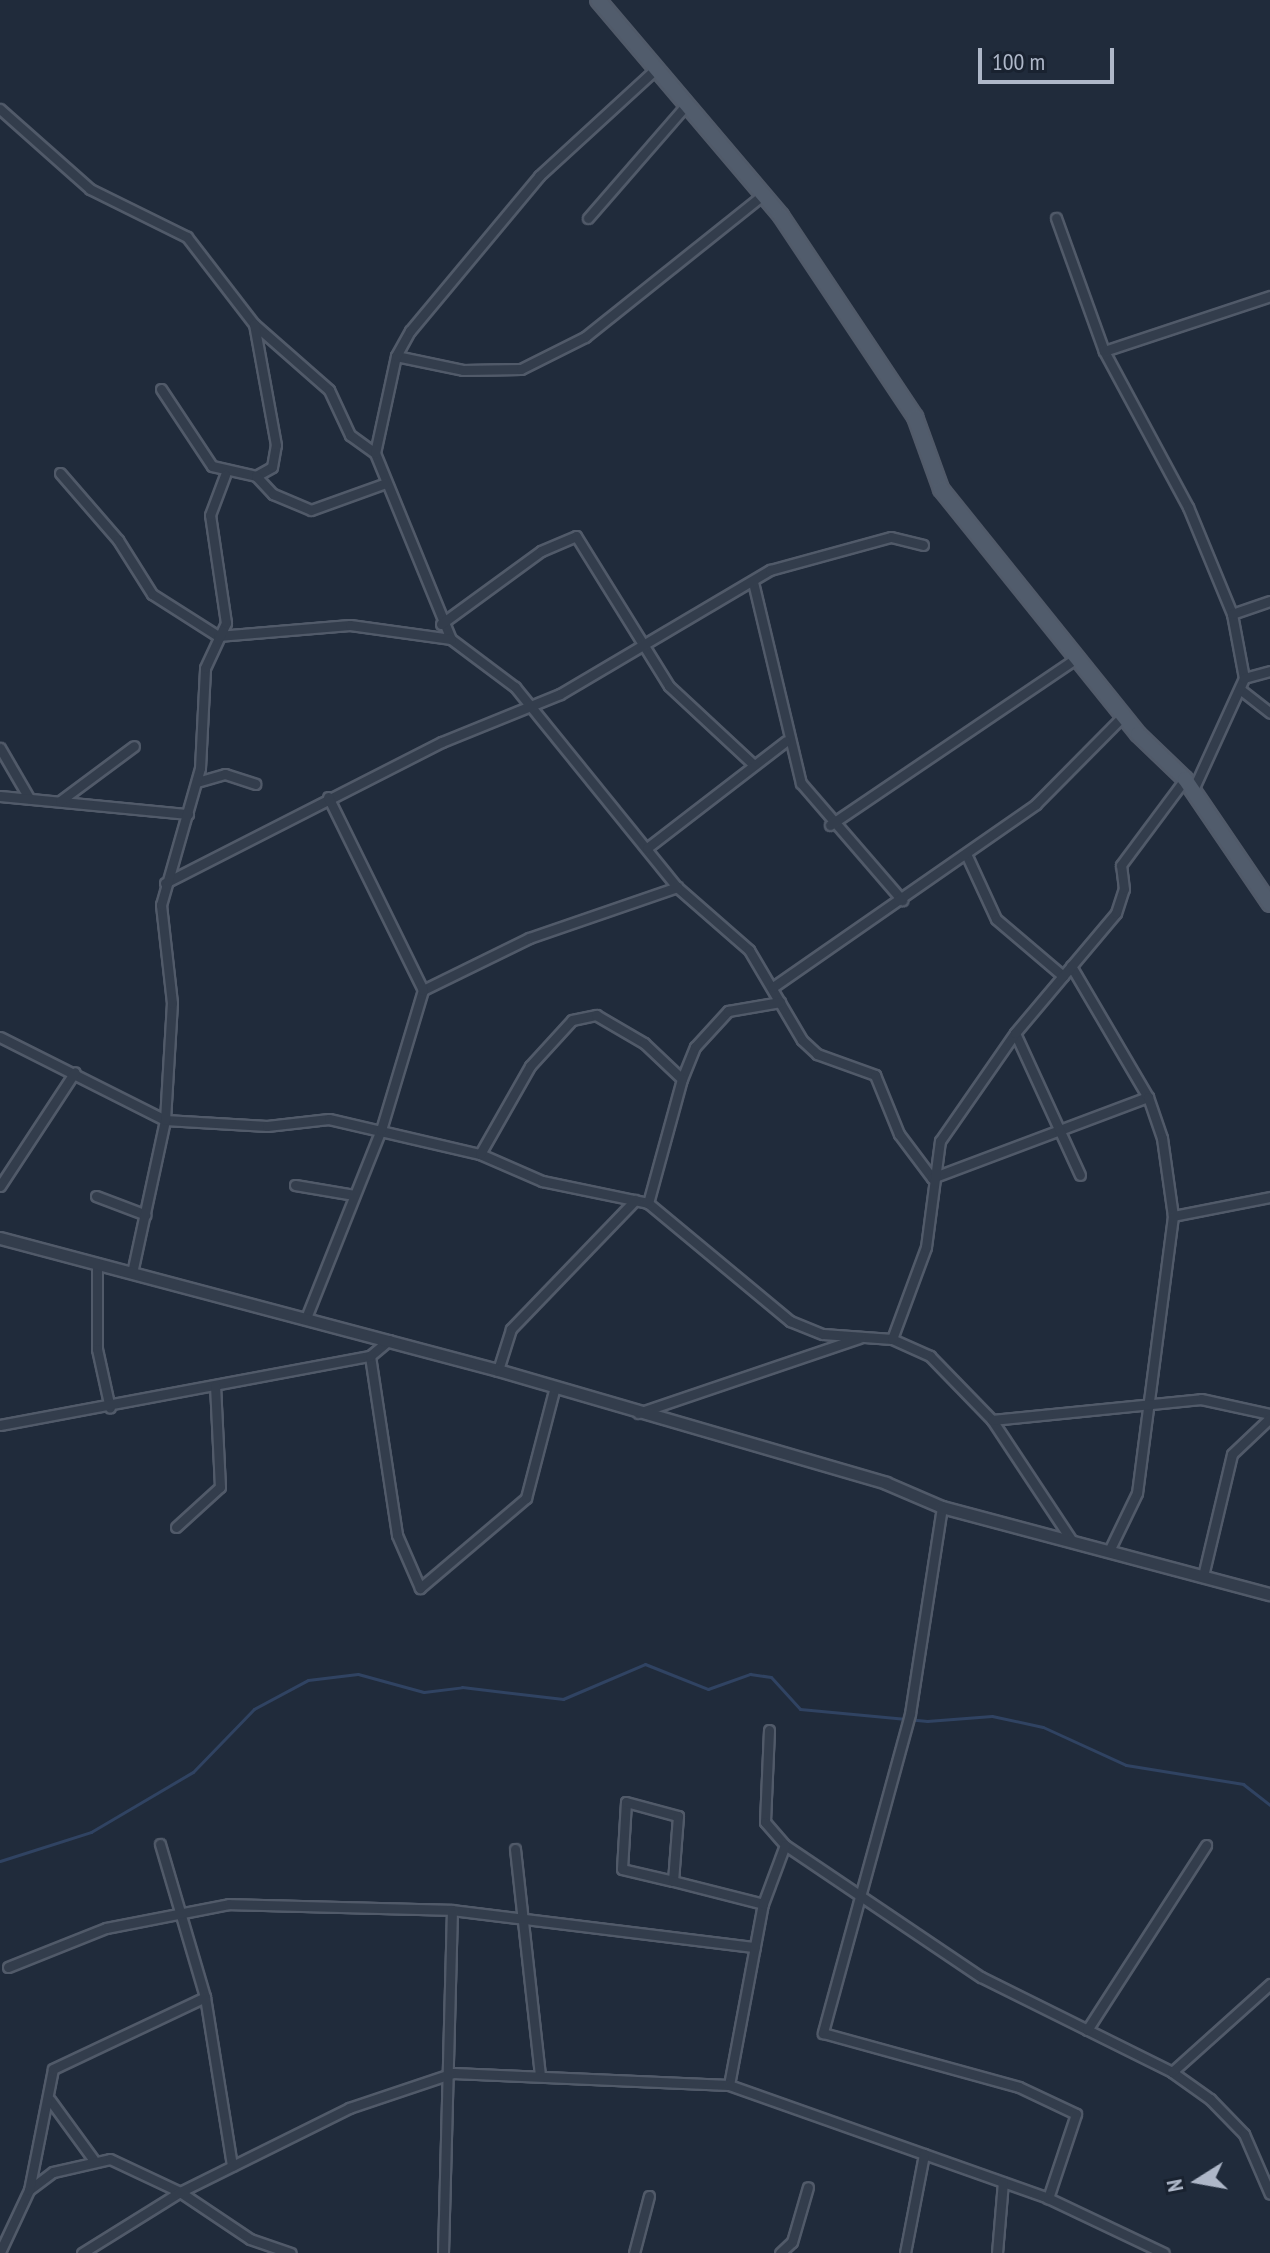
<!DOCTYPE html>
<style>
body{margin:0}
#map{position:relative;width:1270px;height:2253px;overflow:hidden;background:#202b3b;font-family:"PT Sans Narrow",sans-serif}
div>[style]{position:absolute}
.stream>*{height:3px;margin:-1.5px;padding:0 1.5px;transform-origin:1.5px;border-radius:1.5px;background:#304362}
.roads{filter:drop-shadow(2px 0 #515a69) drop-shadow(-2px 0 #515a69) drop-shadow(0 2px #515a69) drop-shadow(0 -2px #515a69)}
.minor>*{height:9px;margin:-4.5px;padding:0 4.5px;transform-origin:4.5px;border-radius:4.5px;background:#333d4c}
.tertiary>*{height:11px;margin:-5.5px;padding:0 5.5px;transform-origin:5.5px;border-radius:5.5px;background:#333d4c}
.primary>*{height:14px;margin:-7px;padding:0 7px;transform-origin:7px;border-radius:7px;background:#515c6c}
span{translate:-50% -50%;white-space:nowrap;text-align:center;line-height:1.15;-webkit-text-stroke:6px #192230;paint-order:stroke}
.north{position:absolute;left:1158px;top:2141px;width:80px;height:80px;-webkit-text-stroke:6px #192230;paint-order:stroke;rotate:259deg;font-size:22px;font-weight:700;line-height:32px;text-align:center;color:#aeb7c8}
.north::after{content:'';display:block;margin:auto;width:28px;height:36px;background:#aeb7c8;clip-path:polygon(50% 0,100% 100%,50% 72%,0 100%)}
.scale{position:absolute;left:978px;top:48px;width:136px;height:36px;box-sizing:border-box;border:4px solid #aeb7c8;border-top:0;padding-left:10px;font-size:24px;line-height:28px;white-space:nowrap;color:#aeb7c8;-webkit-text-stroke:6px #192230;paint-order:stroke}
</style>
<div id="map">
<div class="stream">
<div style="left:0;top:1861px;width:96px;rotate:-17.7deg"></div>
<div style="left:91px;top:1832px;width:118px;rotate:-30.5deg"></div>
<div style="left:193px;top:1772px;width:88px;rotate:-45.9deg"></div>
<div style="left:254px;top:1709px;width:61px;rotate:-28.2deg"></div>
<div style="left:308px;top:1680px;width:50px;rotate:-6.8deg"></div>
<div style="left:358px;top:1674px;width:68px;rotate:15.3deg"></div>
<div style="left:424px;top:1692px;width:38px;rotate:-7deg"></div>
<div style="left:462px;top:1687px;width:102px;rotate:6.8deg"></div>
<div style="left:563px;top:1699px;width:89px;rotate:-23.1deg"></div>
<div style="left:645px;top:1664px;width:68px;rotate:21.6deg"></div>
<div style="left:708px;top:1689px;width:45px;rotate:-19.7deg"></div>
<div style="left:750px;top:1674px;width:21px;rotate:8deg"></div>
<div style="left:771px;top:1677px;width:43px;rotate:47.8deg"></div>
<div style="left:800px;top:1709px;width:128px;rotate:5.4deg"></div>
<div style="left:927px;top:1721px;width:65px;rotate:-4.4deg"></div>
<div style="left:992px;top:1716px;width:52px;rotate:12.2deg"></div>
<div style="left:1043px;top:1727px;width:91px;rotate:24.6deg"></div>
<div style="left:1126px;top:1765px;width:119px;rotate:9.2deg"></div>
<div style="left:1243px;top:1784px;width:34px;rotate:38deg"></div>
</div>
<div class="roads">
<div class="minor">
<div style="left:0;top:109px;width:120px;rotate:41.6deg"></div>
<div style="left:90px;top:189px;width:108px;rotate:26.3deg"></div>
<div style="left:187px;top:237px;width:110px;rotate:52.4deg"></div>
<div style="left:254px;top:324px;width:100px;rotate:41.3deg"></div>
<div style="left:329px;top:390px;width:50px;rotate:65deg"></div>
<div style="left:350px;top:435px;width:31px;rotate:36deg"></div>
<div style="left:375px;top:453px;width:201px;rotate:67.8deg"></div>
<div style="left:451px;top:639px;width:80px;rotate:36.9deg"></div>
<div style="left:515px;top:687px;width:257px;rotate:51deg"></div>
<div style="left:677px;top:887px;width:96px;rotate:41.2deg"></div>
<div style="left:749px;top:950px;width:104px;rotate:59.5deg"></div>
<div style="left:802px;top:1040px;width:21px;rotate:43deg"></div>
<div style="left:817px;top:1054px;width:62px;rotate:19.9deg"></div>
<div style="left:875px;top:1075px;width:64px;rotate:67.9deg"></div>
<div style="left:899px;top:1134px;width:55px;rotate:53.1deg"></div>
<div style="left:932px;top:1178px;width:231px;rotate:-20.6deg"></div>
<div style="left:588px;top:218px;width:152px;rotate:-49deg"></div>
<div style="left:1056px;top:218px;width:141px;rotate:70.2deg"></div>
<div style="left:1104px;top:351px;width:177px;rotate:61.7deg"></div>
<div style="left:1188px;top:507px;width:116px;rotate:67.6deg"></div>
<div style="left:1232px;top:614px;width:65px;rotate:79.4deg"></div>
<div style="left:1104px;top:351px;width:175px;rotate:-18.3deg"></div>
<div style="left:396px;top:356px;width:68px;rotate:11.8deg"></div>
<div style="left:463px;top:370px;width:58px;rotate:-1deg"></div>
<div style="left:521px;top:369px;width:72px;rotate:-26.6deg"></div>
<div style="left:585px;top:337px;width:229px;rotate:-38.6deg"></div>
<div style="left:161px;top:389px;width:92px;rotate:56.5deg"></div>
<div style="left:212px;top:466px;width:45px;rotate:12.8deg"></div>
<div style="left:256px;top:476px;width:18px;rotate:-29deg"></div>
<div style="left:272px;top:467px;width:22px;rotate:-80deg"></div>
<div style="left:276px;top:445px;width:123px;rotate:-100.3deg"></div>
<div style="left:375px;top:453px;width:99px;rotate:-77.8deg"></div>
<div style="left:396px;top:356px;width:29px;rotate:-61deg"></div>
<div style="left:410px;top:331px;width:202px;rotate:-50.2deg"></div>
<div style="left:539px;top:176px;width:160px;rotate:-42.5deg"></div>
<div style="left:60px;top:473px;width:89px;rotate:49.1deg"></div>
<div style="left:118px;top:540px;width:64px;rotate:57.8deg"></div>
<div style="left:152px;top:594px;width:78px;rotate:32.5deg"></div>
<div style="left:218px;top:636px;width:132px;rotate:-4.8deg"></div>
<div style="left:350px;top:625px;width:102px;rotate:7.9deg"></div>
<div style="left:256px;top:476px;width:25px;rotate:47deg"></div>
<div style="left:273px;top:494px;width:41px;rotate:22.8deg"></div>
<div style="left:311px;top:510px;width:80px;rotate:-19.8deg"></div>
<div style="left:753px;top:582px;width:207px;rotate:76.6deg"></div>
<div style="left:801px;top:783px;width:155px;rotate:49.2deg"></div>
<div style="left:1232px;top:614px;width:40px;rotate:-18.9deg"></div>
<div style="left:441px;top:624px;width:124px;rotate:-36.1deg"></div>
<div style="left:541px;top:551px;width:38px;rotate:-23deg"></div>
<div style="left:576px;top:536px;width:176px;rotate:58.2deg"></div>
<div style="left:669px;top:686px;width:113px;rotate:42.9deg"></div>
<div style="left:1241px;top:690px;width:37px;rotate:38deg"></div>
<div style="left:0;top:748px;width:58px;rotate:59.9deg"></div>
<div style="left:197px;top:782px;width:29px;rotate:-16deg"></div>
<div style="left:225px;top:774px;width:32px;rotate:18deg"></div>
<div style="left:1193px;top:790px;width:123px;rotate:-65.5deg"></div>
<div style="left:1244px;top:678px;width:27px;rotate:-15deg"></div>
<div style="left:0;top:796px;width:189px;rotate:5.5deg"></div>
<div style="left:60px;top:801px;width:92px;rotate:-36.6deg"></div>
<div style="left:830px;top:825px;width:300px;rotate:-34.1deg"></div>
<div style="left:647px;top:848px;width:175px;rotate:-37.6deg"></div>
<div style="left:967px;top:856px;width:69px;rotate:65.3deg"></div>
<div style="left:996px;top:919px;width:88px;rotate:40.4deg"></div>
<div style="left:165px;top:883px;width:311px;rotate:-27deg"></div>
<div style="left:442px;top:742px;width:127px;rotate:-22.1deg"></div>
<div style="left:560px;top:694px;width:244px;rotate:-30.6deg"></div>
<div style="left:770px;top:570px;width:125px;rotate:-15.3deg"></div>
<div style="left:891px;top:537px;width:33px;rotate:14deg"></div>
<div style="left:1071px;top:966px;width:152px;rotate:59.6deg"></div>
<div style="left:1148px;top:1097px;width:43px;rotate:71.1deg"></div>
<div style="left:1162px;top:1138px;width:79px;rotate:82deg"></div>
<div style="left:1173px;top:1216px;width:279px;rotate:97.4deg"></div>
<div style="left:1137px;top:1493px;width:64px;rotate:115.8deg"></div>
<div style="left:773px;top:987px;width:320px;rotate:-34.8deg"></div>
<div style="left:1036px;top:804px;width:124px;rotate:-45.3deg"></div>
<div style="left:423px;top:990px;width:118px;rotate:-26.1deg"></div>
<div style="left:529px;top:938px;width:157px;rotate:-19deg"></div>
<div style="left:1015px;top:1033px;width:156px;rotate:65.4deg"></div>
<div style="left:0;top:1037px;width:185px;rotate:26.7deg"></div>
<div style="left:165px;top:1120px;width:102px;rotate:3.4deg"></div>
<div style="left:267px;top:1126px;width:62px;rotate:-6.4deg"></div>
<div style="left:329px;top:1119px;width:155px;rotate:13.1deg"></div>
<div style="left:480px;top:1154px;width:68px;rotate:23.5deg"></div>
<div style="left:542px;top:1181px;width:108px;rotate:11.7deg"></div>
<div style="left:648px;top:1203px;width:185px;rotate:39.7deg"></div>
<div style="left:790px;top:1321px;width:35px;rotate:22deg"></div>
<div style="left:823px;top:1334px;width:69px;rotate:4.1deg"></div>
<div style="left:892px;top:1339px;width:42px;rotate:24.1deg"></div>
<div style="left:930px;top:1356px;width:89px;rotate:45.9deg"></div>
<div style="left:992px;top:1420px;width:145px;rotate:56.5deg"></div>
<div style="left:682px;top:1079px;width:35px;rotate:-68deg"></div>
<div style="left:695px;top:1047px;width:49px;rotate:-47.5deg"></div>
<div style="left:728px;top:1011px;width:53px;rotate:-9.8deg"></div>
<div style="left:480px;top:1154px;width:101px;rotate:-60.4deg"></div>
<div style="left:530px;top:1066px;width:62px;rotate:-47.6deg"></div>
<div style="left:572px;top:1020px;width:25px;rotate:-12deg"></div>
<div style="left:596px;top:1015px;width:56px;rotate:30.3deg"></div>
<div style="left:644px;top:1043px;width:52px;rotate:43.5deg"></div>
<div style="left:682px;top:1079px;width:129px;rotate:105.3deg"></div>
<div style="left:295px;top:1185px;width:60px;rotate:9.6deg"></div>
<div style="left:0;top:1186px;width:136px;rotate:-56.7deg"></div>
<div style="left:96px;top:1196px;width:53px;rotate:20.8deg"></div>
<div style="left:1173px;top:1216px;width:99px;rotate:-11.1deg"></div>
<div style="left:97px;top:1263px;width:86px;rotate:90deg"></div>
<div style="left:97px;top:1349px;width:60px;rotate:77.6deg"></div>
<div style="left:132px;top:1273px;width:157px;rotate:-77.8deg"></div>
<div style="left:165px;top:1120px;width:117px;rotate:-86.6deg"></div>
<div style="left:172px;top:1003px;width:99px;rotate:-96.4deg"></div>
<div style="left:161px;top:905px;width:142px;rotate:-74.1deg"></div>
<div style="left:200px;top:768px;width:100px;rotate:-87.1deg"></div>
<div style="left:205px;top:668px;width:50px;rotate:-65deg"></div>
<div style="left:226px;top:623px;width:109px;rotate:-98.4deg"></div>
<div style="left:210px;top:515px;width:43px;rotate:-69.4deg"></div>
<div style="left:306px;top:1318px;width:202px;rotate:-68.3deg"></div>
<div style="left:381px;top:1130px;width:146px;rotate:-73.3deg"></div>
<div style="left:423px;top:990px;width:215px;rotate:-116.2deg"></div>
<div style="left:892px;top:1339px;width:98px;rotate:-69.7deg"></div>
<div style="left:926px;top:1247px;width:107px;rotate:-82.5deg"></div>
<div style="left:940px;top:1141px;width:131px;rotate:-55.2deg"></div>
<div style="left:1015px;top:1033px;width:157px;rotate:-49.9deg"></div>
<div style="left:1116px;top:913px;width:25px;rotate:-72deg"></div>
<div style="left:1124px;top:889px;width:24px;rotate:-97deg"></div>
<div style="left:1121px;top:865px;width:107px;rotate:-53.3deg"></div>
<div style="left:370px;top:1356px;width:181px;rotate:81.4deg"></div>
<div style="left:397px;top:1535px;width:58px;rotate:66.5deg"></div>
<div style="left:420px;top:1588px;width:139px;rotate:-40.3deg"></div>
<div style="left:526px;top:1498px;width:115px;rotate:-75.4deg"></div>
<div style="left:498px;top:1370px;width:43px;rotate:-72.4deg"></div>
<div style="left:511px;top:1329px;width:179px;rotate:-46.1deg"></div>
<div style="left:638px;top:1413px;width:233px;rotate:-18.7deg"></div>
<div style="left:992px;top:1420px;width:210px;rotate:-5.7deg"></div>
<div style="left:1201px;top:1399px;width:71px;rotate:12.3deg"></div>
<div style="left:0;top:1425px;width:376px;rotate:-10.6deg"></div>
<div style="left:370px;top:1356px;width:25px;rotate:-40deg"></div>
<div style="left:942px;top:1507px;width:209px;rotate:98.8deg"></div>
<div style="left:910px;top:1714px;width:331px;rotate:105.3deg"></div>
<div style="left:823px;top:2033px;width:203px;rotate:15.4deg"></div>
<div style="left:1019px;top:2087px;width:63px;rotate:25.3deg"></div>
<div style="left:1076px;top:2114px;width:89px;rotate:108.4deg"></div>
<div style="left:176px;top:1527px;width:59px;rotate:-42.3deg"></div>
<div style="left:220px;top:1487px;width:101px;rotate:-92.8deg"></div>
<div style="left:1203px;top:1576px;width:125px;rotate:-76.6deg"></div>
<div style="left:1232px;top:1454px;width:52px;rotate:-43.5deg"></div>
<div style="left:769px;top:1730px;width:92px;rotate:92.5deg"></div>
<div style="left:765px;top:1822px;width:30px;rotate:49deg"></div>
<div style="left:785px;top:1845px;width:236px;rotate:34deg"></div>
<div style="left:981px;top:1977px;width:213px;rotate:26.4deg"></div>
<div style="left:1172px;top:2072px;width:47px;rotate:35.4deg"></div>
<div style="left:1210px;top:2099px;width:49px;rotate:45.8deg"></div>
<div style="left:1244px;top:2134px;width:65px;rotate:66.6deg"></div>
<div style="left:160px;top:1844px;width:159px;rotate:73.6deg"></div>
<div style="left:205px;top:1997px;width:171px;rotate:80.9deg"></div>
<div style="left:515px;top:1849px;width:227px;rotate:83.7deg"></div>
<div style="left:673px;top:1881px;width:52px;rotate:-166.8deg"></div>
<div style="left:622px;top:1869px;width:67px;rotate:-86.6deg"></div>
<div style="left:626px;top:1802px;width:54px;rotate:15.1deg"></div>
<div style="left:678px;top:1816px;width:65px;rotate:94.4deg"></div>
<div style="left:673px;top:1881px;width:93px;rotate:14.3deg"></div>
<div style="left:8px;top:1967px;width:105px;rotate:-21.7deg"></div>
<div style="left:106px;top:1928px;width:125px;rotate:-11deg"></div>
<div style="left:229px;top:1904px;width:223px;rotate:1.5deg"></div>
<div style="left:452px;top:1910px;width:305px;rotate:7deg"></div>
<div style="left:1087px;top:2030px;width:220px;rotate:-57.2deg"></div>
<div style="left:1172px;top:2072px;width:132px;rotate:-41.9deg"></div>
<div style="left:729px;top:2085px;width:184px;rotate:-79.4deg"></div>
<div style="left:763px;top:1904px;width:63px;rotate:-69.6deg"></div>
<div style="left:50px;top:2100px;width:73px;rotate:53.9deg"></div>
<div style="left:29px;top:2190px;width:30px;rotate:-37deg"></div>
<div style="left:53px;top:2172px;width:58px;rotate:-12.8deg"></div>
<div style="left:110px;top:2159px;width:77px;rotate:25.2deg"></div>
<div style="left:180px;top:2192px;width:84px;rotate:33.9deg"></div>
<div style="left:250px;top:2239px;width:43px;rotate:18.9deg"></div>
<div style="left:0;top:2252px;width:68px;rotate:-64.9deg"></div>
<div style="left:29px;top:2190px;width:123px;rotate:-78.8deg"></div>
<div style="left:53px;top:2069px;width:168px;rotate:-25.3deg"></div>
<div style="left:82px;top:2253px;width:115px;rotate:-31.9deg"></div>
<div style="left:180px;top:2192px;width:189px;rotate:-26.4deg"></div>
<div style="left:349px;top:2108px;width:110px;rotate:-18.6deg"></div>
<div style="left:453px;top:2073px;width:276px;rotate:2.5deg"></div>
<div style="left:729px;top:2085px;width:338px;rotate:19.5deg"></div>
<div style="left:1048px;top:2198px;width:128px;rotate:25.4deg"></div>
<div style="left:443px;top:2253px;width:343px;rotate:-88.5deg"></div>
<div style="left:634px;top:2253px;width:59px;rotate:-75.3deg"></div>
<div style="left:780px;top:2253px;width:16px;rotate:-43deg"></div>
<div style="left:792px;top:2242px;width:57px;rotate:-73.8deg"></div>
<div style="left:905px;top:2253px;width:101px;rotate:-79.1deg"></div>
<div style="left:997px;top:2253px;width:71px;rotate:-85.2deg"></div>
</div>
<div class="tertiary">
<div style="left:0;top:1238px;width:515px;rotate:14.85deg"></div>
<div style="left:498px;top:1370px;width:404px;rotate:16.2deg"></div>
<div style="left:886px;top:1483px;width:61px;rotate:23.2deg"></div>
<div style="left:942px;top:1507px;width:339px;rotate:14.9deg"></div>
</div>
<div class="primary">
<div style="left:598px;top:0;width:283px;rotate:49.7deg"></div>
<div style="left:781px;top:216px;width:242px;rotate:56.3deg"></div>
<div style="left:915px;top:417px;width:77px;rotate:70.1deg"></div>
<div style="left:941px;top:489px;width:314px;rotate:51.2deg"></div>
<div style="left:1138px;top:734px;width:65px;rotate:43.8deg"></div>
<div style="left:1185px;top:779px;width:151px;rotate:55.8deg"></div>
</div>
</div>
<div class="north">N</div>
<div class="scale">100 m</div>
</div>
